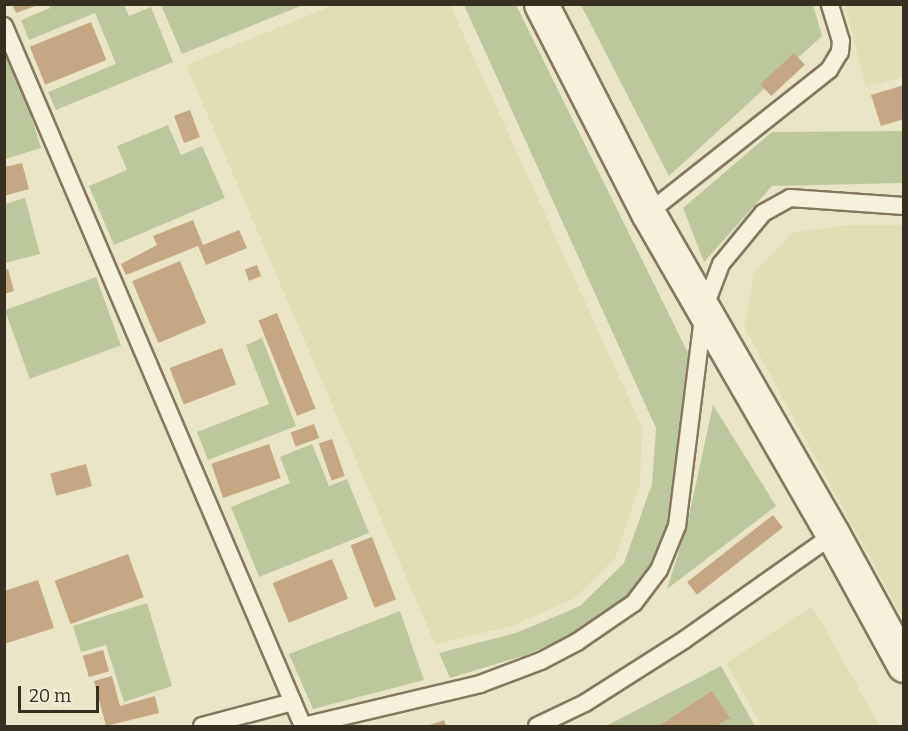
<!DOCTYPE html>
<style>
body{margin:0}
#map{position:relative;width:908px;height:731px;overflow:hidden;background:#eae5c9;font-family:Bitter,serif}
div>[style]{position:absolute}
.farmland>*{inset:0;background:#dfdeb7}
.green>*{inset:0;background:#bdc79e;transform-origin:0 0}
.building>*{inset:0;background:#c4a783;transform-origin:0 0}
.roads{filter:drop-shadow(2px 0 #857860) drop-shadow(-2px 0 #857860) drop-shadow(0 2px #857860) drop-shadow(0 -2px #857860)}
.lane>*{height:16px;margin:-8px;padding:0 8px;transform-origin:8px;border-radius:8px;background:#f6f1dc}
.street>*{height:33px;margin:-16.5px;padding:0 16.5px;transform-origin:16.5px;border-radius:16.5px;background:#f6f1dc}
span{translate:-50% -50%;white-space:nowrap;text-align:center;line-height:1.15;-webkit-text-stroke:6px #f2eed8;paint-order:stroke}
.frame{position:absolute;inset:0;border:6px solid #372f21;pointer-events:none}
.scale{position:absolute;left:18px;top:686px;width:81px;height:27px;box-sizing:border-box;border:3px solid #372f21;border-top:0;padding-left:8px;font-size:18px;line-height:21px;white-space:nowrap;color:#372f21;-webkit-text-stroke:4px #f2eed8;paint-order:stroke}
</style>
<div id="map">
<div class="farmland">
<div style="clip-path:polygon(334px 5px,450px 5px,642px 427px,640px 483px,616px 557px,575px 598px,512px 626px,435px 644px,186px 65px)"></div>
<div style="clip-path:polygon(845px 5px,903px 5px,903px 76px,866px 88px)"></div>
<div style="clip-path:polygon(846px 225px,903px 225px,903px 618px,744px 327px,754px 273px,792px 233px)"></div>
<div style="clip-path:polygon(812px 606px,880px 726px,762px 726px,726px 663px)"></div>
</div>
<div class="green">
<div style="clip-path:polygon(49px 5px,124px 5px,129px 16px,151px 7px,173px 62px,56px 110px,48px 92px,116px 64px,95px 13px,29px 40px,21px 20px,50px 8px)"></div>
<div style="clip-path:polygon(161px 5px,303px 5px,182px 54px)"></div>
<div style="clip-path:polygon(464px 5px,516px 5px,698px 373px,669px 526px,640px 585px,593px 626px,526px 655px,450px 678px,439px 653px,516px 633px,580px 606px,624px 563px,652px 484px,656px 428px)"></div>
<div style="clip-path:polygon(581px 5px,813px 5px,822px 36px,669px 176px)"></div>
<div style="clip-path:polygon(8px 40px,41px 148px,5px 159px,5px 41px)"></div>
<div style="clip-path:polygon(168px 125px,181px 155px,202px 146px,225px 198px,114px 245px,89px 186px,127px 170px,117px 146px)"></div>
<div style="clip-path:polygon(903px 131px,903px 183px,772px 186px,704px 262px,683px 208px,772px 132px)"></div>
<div style="clip-path:polygon(25px 198px,40px 254px,5px 263px,5px 204px)"></div>
<div style="left:96px;top:277px;width:73px;height:97px;rotate:70deg"></div>
<div style="clip-path:polygon(262px 338px,296px 426px,208px 460px,197px 432px,269px 404px,246px 345px)"></div>
<div style="clip-path:polygon(713px 405px,776px 506px,667px 589px,687px 525px)"></div>
<div style="clip-path:polygon(312px 444px,329px 486px,347px 479px,369px 533px,259px 577px,231px 507px,290px 483px,280px 457px)"></div>
<div style="clip-path:polygon(147px 603px,172px 686px,124px 702px,106px 645px,81px 652px,73px 626px)"></div>
<div style="clip-path:polygon(400px 611px,424px 680px,313px 709px,289px 654px)"></div>
<div style="clip-path:polygon(721px 666px,755px 726px,606px 726px)"></div>
</div>
<div class="building">
<div style="clip-path:polygon(12px 4px,38px 4px,38px 5px,16px 13px)"></div>
<div style="left:91px;top:22px;width:41px;height:66px;rotate:68deg"></div>
<div style="left:794px;top:53px;width:16px;height:46px;rotate:47deg"></div>
<div style="clip-path:polygon(904px 85px,904px 119px,881px 126px,871px 95px)"></div>
<div style="left:190px;top:110px;width:29px;height:17px;rotate:70deg"></div>
<div style="clip-path:polygon(22px 163px,29px 189px,4px 196px,4px 167px)"></div>
<div style="clip-path:polygon(193px 220px,203px 245px,239px 230px,247px 248px,206px 265px,198px 246px,126px 275px,121px 264px,157px 245px,153px 236px)"></div>
<div style="left:180px;top:261px;width:67px;height:52px;rotate:67deg"></div>
<div style="left:257px;top:265px;width:12px;height:13px;rotate:70deg"></div>
<div style="clip-path:polygon(8px 269px,14px 291px,4px 294px,4px 270px)"></div>
<div style="left:277px;top:313px;width:103px;height:20px;rotate:68deg"></div>
<div style="left:222px;top:348px;width:39px;height:56px;rotate:69deg"></div>
<div style="left:314px;top:424px;width:15px;height:25px;rotate:70deg"></div>
<div style="left:332px;top:439px;width:39px;height:14px;rotate:71deg"></div>
<div style="left:269px;top:444px;width:36px;height:61px;rotate:71deg"></div>
<div style="left:86px;top:464px;width:23px;height:37px;rotate:75deg"></div>
<div style="left:773px;top:515px;width:16px;height:109px;rotate:52deg"></div>
<div style="left:372px;top:537px;width:67px;height:23px;rotate:69deg"></div>
<div style="left:128px;top:554px;width:46px;height:78px;rotate:70deg"></div>
<div style="left:332px;top:559px;width:43px;height:64px;rotate:68deg"></div>
<div style="clip-path:polygon(38px 580px,54px 628px,4px 644px,4px 591px)"></div>
<div style="left:103px;top:650px;width:22px;height:21px;rotate:74deg"></div>
<div style="clip-path:polygon(112px 676px,120px 706px,155px 696px,159px 713px,106px 726px,94px 681px)"></div>
<div style="clip-path:polygon(712px 691px,730px 718px,716px 726px,659px 726px)"></div>
<div style="clip-path:polygon(444px 720px,446px 726px,427px 726px)"></div>
</div>
<div class="roads">
<div class="lane">
<div style="left:4px;top:26px;width:761px;rotate:66.87deg"></div>
<div style="left:648px;top:213px;width:231px;rotate:-38.3deg"></div>
<div style="left:829px;top:70px;width:21px;rotate:-59deg"></div>
<div style="left:840px;top:52px;width:11px;rotate:-85deg"></div>
<div style="left:841px;top:41px;width:39px;rotate:-107deg"></div>
<div style="left:202px;top:726px;width:94px;rotate:-14.8deg"></div>
<div style="left:303px;top:726px;width:182px;rotate:-13.3deg"></div>
<div style="left:480px;top:684px;width:65px;rotate:-20.7deg"></div>
<div style="left:541px;top:661px;width:41px;rotate:-27.8deg"></div>
<div style="left:577px;top:642px;width:69px;rotate:-34.4deg"></div>
<div style="left:634px;top:603px;width:41px;rotate:-52.9deg"></div>
<div style="left:659px;top:570px;width:48px;rotate:-67.8deg"></div>
<div style="left:677px;top:526px;width:219px;rotate:-82.9deg"></div>
<div style="left:704px;top:309px;width:48px;rotate:-69.3deg"></div>
<div style="left:721px;top:264px;width:66px;rotate:-50.5deg"></div>
<div style="left:763px;top:213px;width:31px;rotate:-29deg"></div>
<div style="left:790px;top:198px;width:114px;rotate:4deg"></div>
<div style="left:537px;top:726px;width:53px;rotate:-25.6deg"></div>
<div style="left:585px;top:703px;width:117px;rotate:-32.5deg"></div>
<div style="left:684px;top:640px;width:182px;rotate:-35.2deg"></div>
</div>
<div class="street">
<div style="left:541px;top:4px;width:235px;rotate:62.9deg"></div>
<div style="left:648px;top:213px;width:371px;rotate:60.1deg"></div>
<div style="left:833px;top:535px;width:148px;rotate:61.4deg"></div>
</div>
</div>
<div class="frame"></div>
<div class="scale">20 m</div>
</div>
